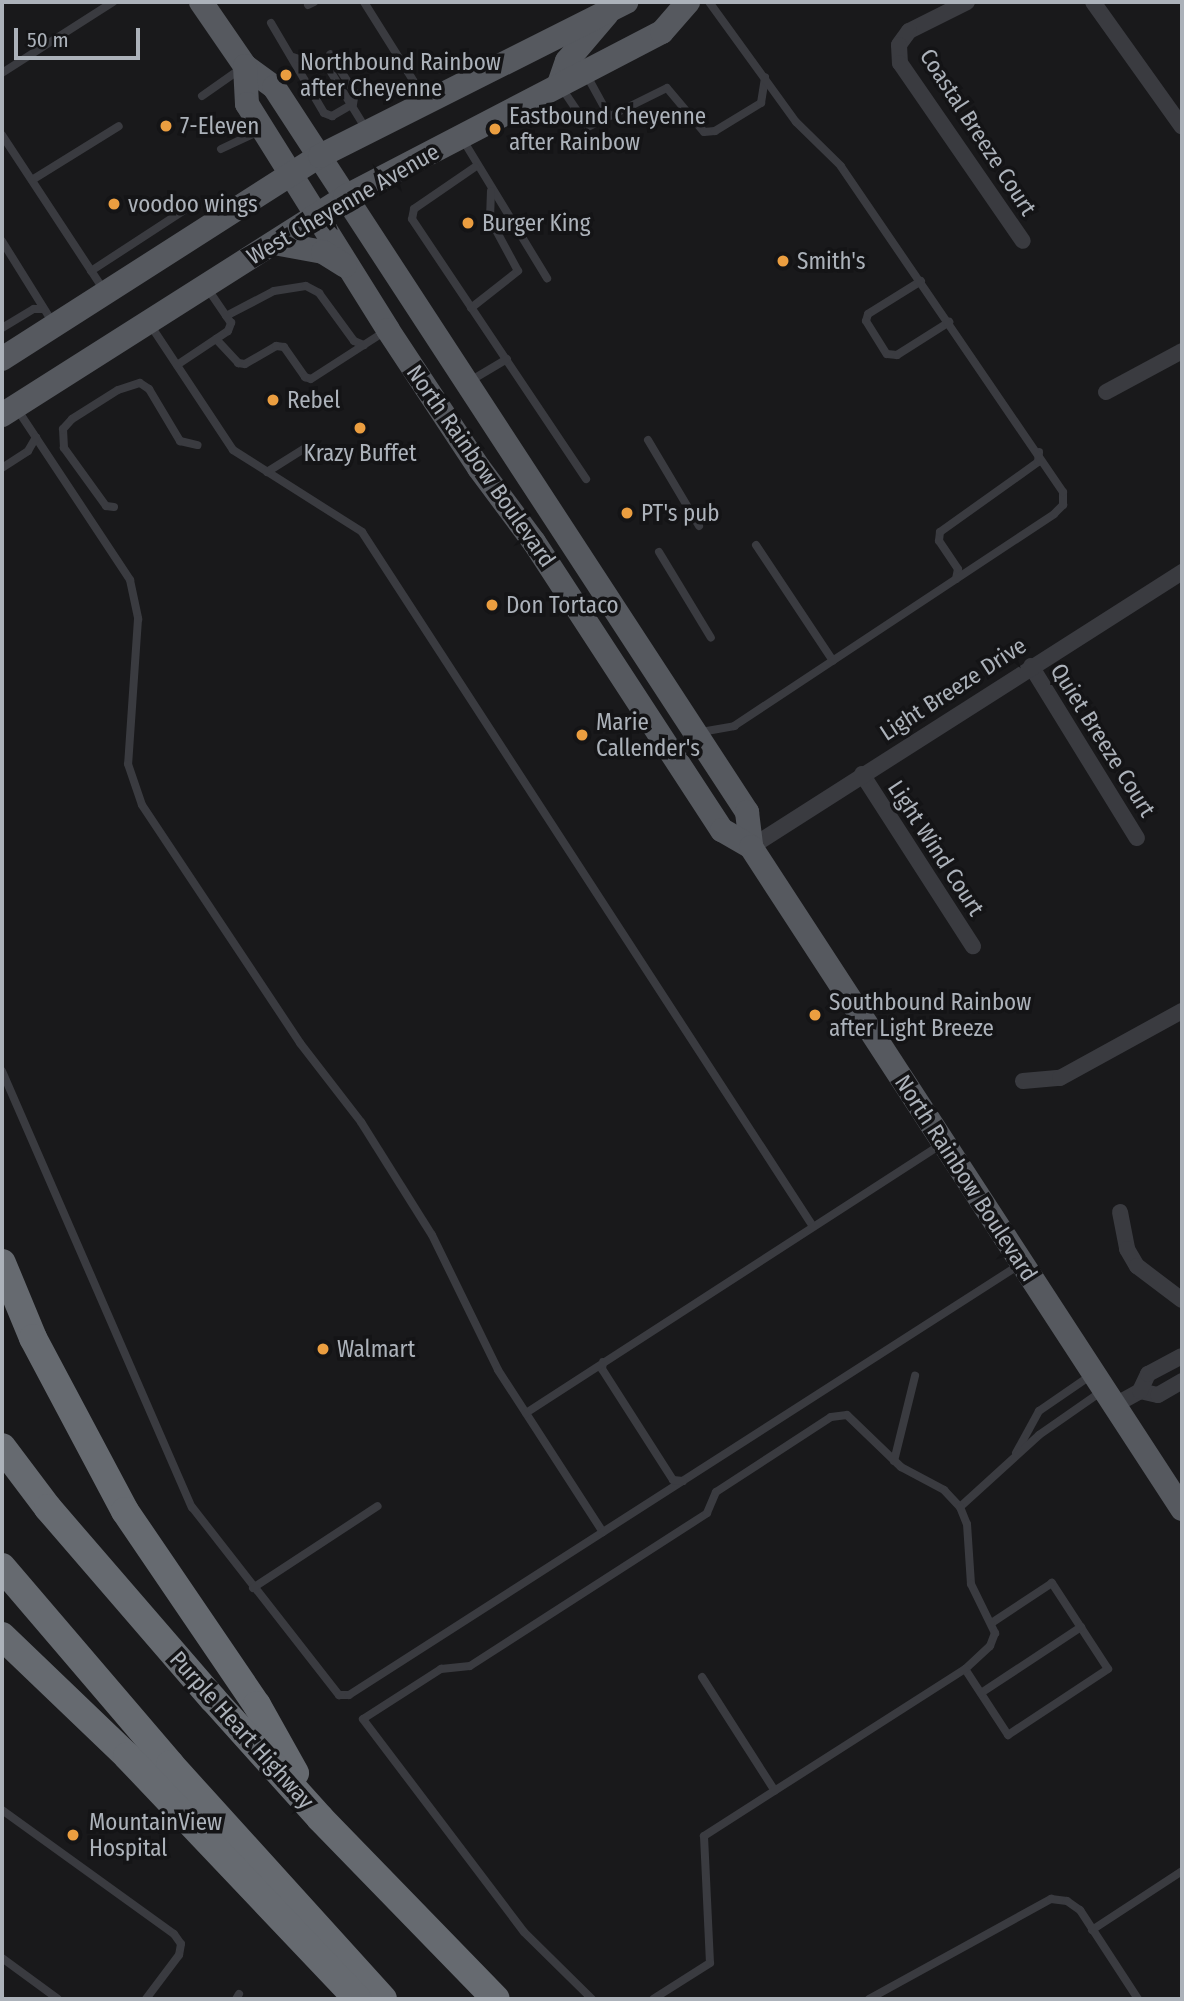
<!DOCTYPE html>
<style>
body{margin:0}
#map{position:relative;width:1184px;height:2001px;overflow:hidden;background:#19191b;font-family:"Fira Sans Condensed",sans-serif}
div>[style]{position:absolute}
.service>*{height:8px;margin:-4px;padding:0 4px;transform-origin:4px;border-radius:4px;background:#3a3b40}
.minor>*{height:16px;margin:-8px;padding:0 8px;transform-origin:8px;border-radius:8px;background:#3a3b40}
.primary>*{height:24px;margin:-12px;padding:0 12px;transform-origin:12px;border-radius:12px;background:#56595f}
.motorway>*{height:28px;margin:-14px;padding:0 14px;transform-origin:14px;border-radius:14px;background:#666a70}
.dots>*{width:19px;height:19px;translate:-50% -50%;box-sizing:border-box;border:4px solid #141416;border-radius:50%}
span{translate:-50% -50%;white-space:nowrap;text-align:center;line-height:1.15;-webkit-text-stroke:7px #141416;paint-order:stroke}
.poi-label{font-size:23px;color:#acb2ba}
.left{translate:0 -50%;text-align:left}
.street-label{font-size:23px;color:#acb2ba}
.frame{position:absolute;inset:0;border:4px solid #acb2ba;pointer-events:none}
.scale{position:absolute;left:14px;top:28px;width:126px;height:32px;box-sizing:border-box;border:4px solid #acb2ba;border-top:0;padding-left:9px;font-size:21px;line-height:24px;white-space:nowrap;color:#acb2ba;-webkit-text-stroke:5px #141416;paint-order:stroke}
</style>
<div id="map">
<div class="service">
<div style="left:364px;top:2px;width:117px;rotate:57.9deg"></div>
<div style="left:308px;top:5px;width:7px;rotate:-27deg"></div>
<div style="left:271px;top:23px;width:104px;rotate:59.5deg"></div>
<div style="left:324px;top:113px;width:9px;rotate:21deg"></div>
<div style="left:332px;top:116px;width:24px;rotate:-30deg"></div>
<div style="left:353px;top:104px;width:11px;rotate:-80deg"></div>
<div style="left:355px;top:93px;width:46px;rotate:-122.7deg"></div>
<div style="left:293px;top:57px;width:38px;rotate:18deg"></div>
<div style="left:329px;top:69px;width:70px;rotate:58.3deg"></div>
<div style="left:2px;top:73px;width:132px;rotate:-32.6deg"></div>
<div style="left:586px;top:74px;width:46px;rotate:61.2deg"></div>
<div style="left:561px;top:87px;width:48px;rotate:56deg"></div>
<div style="left:588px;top:127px;width:88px;rotate:-26.3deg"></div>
<div style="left:667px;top:88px;width:57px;rotate:49.9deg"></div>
<div style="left:704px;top:132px;width:11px;rotate:-5deg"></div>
<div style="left:715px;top:131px;width:54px;rotate:-31.3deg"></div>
<div style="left:761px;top:103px;width:26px;rotate:-81deg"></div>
<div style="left:202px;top:96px;width:45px;rotate:-35.1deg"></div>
<div style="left:2px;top:135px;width:186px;rotate:56.7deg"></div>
<div style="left:463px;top:140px;width:162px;rotate:58.7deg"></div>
<div style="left:221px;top:149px;width:42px;rotate:-25.3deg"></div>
<div style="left:475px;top:167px;width:74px;rotate:145.5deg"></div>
<div style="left:414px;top:209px;width:10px;rotate:101deg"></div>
<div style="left:412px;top:219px;width:313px;rotate:56.2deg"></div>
<div style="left:32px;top:180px;width:102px;rotate:-31.8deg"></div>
<div style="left:2px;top:241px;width:97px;rotate:58.1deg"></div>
<div style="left:91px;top:271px;width:110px;rotate:-33.1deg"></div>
<div style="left:921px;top:281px;width:62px;rotate:148.1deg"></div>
<div style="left:868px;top:314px;width:7px;rotate:106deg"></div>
<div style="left:866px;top:321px;width:39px;rotate:58deg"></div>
<div style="left:887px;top:354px;width:10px;rotate:6deg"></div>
<div style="left:897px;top:355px;width:62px;rotate:-32.4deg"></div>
<div style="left:471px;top:308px;width:60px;rotate:-38.2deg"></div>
<div style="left:518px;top:271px;width:59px;rotate:-118.3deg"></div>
<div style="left:490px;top:219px;width:28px;rotate:-88deg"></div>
<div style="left:226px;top:316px;width:54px;rotate:-27.5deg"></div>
<div style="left:274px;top:291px;width:32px;rotate:-9deg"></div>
<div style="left:306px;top:286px;width:15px;rotate:28deg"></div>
<div style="left:319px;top:293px;width:59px;rotate:53.9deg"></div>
<div style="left:354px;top:341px;width:11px;rotate:22deg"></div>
<div style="left:149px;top:323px;width:152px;rotate:56.5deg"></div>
<div style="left:233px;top:450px;width:153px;rotate:32.4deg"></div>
<div style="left:362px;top:532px;width:826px;rotate:57deg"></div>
<div style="left:2px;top:328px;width:37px;rotate:-31deg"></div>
<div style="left:34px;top:309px;width:9px"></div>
<div style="left:216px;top:339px;width:33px;rotate:47deg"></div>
<div style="left:238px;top:363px;width:7px;rotate:8deg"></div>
<div style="left:245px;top:364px;width:36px;rotate:-30deg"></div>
<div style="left:276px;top:346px;width:8px;rotate:7deg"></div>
<div style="left:284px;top:347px;width:37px;rotate:55deg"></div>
<div style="left:305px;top:377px;width:6px;rotate:18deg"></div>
<div style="left:311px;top:379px;width:90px;rotate:-32.8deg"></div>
<div style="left:177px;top:365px;width:61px;rotate:-33.7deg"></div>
<div style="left:228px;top:331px;width:9px;rotate:-69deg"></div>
<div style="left:231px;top:323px;width:42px;rotate:-124.4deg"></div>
<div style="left:470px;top:381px;width:43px;rotate:-30.7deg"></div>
<div style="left:17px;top:409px;width:205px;rotate:56.5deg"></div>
<div style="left:130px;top:580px;width:40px;rotate:78deg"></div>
<div style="left:138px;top:619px;width:145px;rotate:93.9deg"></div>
<div style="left:128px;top:764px;width:43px;rotate:71.1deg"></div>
<div style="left:142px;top:805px;width:286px;rotate:56.4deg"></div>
<div style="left:300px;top:1043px;width:100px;rotate:52.3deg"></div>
<div style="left:361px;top:1122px;width:133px;rotate:57.9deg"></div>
<div style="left:432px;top:1235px;width:150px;rotate:63.9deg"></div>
<div style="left:498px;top:1370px;width:193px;rotate:57.1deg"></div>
<div style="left:648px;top:440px;width:100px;rotate:59.3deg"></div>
<div style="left:2px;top:468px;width:31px;rotate:-33deg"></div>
<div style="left:28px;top:451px;width:16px;rotate:-60deg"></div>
<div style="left:267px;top:472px;width:51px;rotate:-32.1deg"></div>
<div style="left:114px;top:507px;width:8px;rotate:-173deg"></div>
<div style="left:106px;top:506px;width:72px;rotate:-125.9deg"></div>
<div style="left:64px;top:448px;width:19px;rotate:-93deg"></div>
<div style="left:63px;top:429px;width:13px;rotate:-48deg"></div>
<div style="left:72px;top:419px;width:54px;rotate:-32.2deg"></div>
<div style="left:118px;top:390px;width:23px;rotate:-18deg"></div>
<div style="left:140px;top:383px;width:11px;rotate:34deg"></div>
<div style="left:149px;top:389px;width:61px;rotate:59.2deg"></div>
<div style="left:180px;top:441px;width:18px;rotate:13deg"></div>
<div style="left:756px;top:545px;width:139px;rotate:56.4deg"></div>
<div style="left:659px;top:552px;width:100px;rotate:58.8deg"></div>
<div style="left:956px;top:579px;width:10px;rotate:-79deg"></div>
<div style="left:958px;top:569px;width:34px;rotate:-124deg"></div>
<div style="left:939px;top:541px;width:9px;rotate:-84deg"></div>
<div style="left:940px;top:532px;width:120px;rotate:-35.5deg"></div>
<div style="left:1038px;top:462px;width:10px;rotate:-84deg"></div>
<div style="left:701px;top:732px;width:34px;rotate:-10deg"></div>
<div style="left:734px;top:726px;width:384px;rotate:-33.5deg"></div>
<div style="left:1054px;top:514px;width:13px;rotate:-45deg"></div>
<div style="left:1063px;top:505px;width:13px;rotate:-90deg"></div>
<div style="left:1063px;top:492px;width:394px;rotate:-124.3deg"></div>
<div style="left:841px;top:166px;width:63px;rotate:-135.6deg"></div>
<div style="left:796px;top:122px;width:148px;rotate:-125.9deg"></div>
<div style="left:2px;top:1071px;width:476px;rotate:66.5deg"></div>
<div style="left:192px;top:1507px;width:239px;rotate:52deg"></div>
<div style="left:339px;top:1695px;width:10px"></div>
<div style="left:349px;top:1695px;width:796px;rotate:-32.69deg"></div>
<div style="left:603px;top:1362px;width:7px;rotate:98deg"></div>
<div style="left:602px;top:1369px;width:132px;rotate:57.4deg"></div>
<div style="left:673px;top:1480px;width:10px;rotate:6deg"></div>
<div style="left:526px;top:1413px;width:494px;rotate:-32.9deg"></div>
<div style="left:1016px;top:1453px;width:48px;rotate:-61.3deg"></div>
<div style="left:1039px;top:1411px;width:62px;rotate:-34.5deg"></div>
<div style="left:894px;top:1461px;width:88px;rotate:-76.1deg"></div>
<div style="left:960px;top:1507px;width:107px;rotate:-42.3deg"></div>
<div style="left:1039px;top:1435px;width:77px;rotate:-34.9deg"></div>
<div style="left:253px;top:1588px;width:149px;rotate:-33.3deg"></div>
<div style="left:965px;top:1669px;width:79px;rotate:56.9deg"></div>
<div style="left:1008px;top:1735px;width:120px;rotate:-33.4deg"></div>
<div style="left:1108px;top:1669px;width:103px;rotate:-123.1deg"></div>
<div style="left:1052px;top:1583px;width:71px;rotate:146.5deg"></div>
<div style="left:702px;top:1677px;width:135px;rotate:57.4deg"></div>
<div style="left:981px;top:1693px;width:120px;rotate:-33.4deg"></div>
<div style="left:2px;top:1810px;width:212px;rotate:35.8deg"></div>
<div style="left:174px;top:1934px;width:12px;rotate:55deg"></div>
<div style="left:181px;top:1944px;width:11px;rotate:100deg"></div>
<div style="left:179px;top:1955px;width:55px;rotate:126.9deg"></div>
<div style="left:1092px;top:1930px;width:108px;rotate:-33.2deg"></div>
<div style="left:2px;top:1958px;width:69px;rotate:36.2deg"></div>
<div style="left:236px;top:1999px;width:6px;rotate:-59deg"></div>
<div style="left:592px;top:1999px;width:95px;rotate:-135.4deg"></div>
<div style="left:524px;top:1932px;width:267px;rotate:-127.1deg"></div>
<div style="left:363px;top:1719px;width:93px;rotate:-32.7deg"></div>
<div style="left:441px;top:1669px;width:29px;rotate:-6deg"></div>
<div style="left:470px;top:1666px;width:282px;rotate:-32.8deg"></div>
<div style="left:707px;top:1513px;width:23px;rotate:-67deg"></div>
<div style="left:716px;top:1492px;width:137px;rotate:-33.1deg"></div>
<div style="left:831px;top:1417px;width:16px;rotate:-7deg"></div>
<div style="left:847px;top:1415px;width:75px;rotate:43.9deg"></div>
<div style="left:901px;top:1467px;width:49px;rotate:28.1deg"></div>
<div style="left:944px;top:1490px;width:23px;rotate:47deg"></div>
<div style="left:960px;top:1507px;width:18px;rotate:68deg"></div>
<div style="left:967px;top:1524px;width:60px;rotate:86.2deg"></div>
<div style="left:971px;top:1584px;width:55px;rotate:63.9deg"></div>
<div style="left:995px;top:1633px;width:14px;rotate:111deg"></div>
<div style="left:990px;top:1646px;width:34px;rotate:137deg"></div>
<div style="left:965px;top:1669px;width:310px;rotate:147.4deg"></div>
<div style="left:704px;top:1836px;width:127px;rotate:87.3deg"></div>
<div style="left:710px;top:1963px;width:67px;rotate:147.7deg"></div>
<div style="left:869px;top:1999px;width:208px;rotate:-28.8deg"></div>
<div style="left:1051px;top:1899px;width:16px;rotate:7deg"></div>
<div style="left:1067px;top:1901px;width:16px;rotate:35deg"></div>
<div style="left:1080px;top:1910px;width:106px;rotate:56.9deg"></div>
</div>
<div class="minor">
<div style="left:967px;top:2px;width:65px;rotate:153.4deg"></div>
<div style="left:909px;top:31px;width:17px;rotate:126deg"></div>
<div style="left:899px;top:45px;width:18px;rotate:87deg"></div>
<div style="left:900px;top:63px;width:216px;rotate:55.4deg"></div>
<div style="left:1093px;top:2px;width:153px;rotate:54.5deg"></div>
<div style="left:1106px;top:392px;width:86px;rotate:-28.3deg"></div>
<div style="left:1031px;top:666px;width:202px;rotate:58.4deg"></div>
<div style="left:862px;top:774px;width:205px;rotate:57.2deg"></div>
<div style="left:751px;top:847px;width:511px;rotate:-32.54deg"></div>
<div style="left:1023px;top:1081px;width:37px;rotate:-5deg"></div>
<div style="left:1060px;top:1078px;width:139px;rotate:-28.8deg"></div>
<div style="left:1120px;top:1212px;width:38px;rotate:79deg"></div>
<div style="left:1127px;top:1249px;width:20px;rotate:60deg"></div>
<div style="left:1137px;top:1266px;width:56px;rotate:37.1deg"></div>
<div style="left:1140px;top:1391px;width:18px;rotate:13deg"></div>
<div style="left:1158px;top:1395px;width:28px;rotate:-30deg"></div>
<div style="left:1115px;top:1405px;width:29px;rotate:-29deg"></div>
<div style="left:1140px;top:1391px;width:19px;rotate:-65deg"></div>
<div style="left:1148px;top:1374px;width:38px;rotate:-28deg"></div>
</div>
<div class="primary">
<div style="left:201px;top:2px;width:78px;rotate:55.5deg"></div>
<div style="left:245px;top:66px;width:36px;rotate:36deg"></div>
<div style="left:274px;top:87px;width:866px;rotate:56.88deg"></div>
<div style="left:747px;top:812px;width:35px;rotate:83deg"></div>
<div style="left:245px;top:66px;width:38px;rotate:87deg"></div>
<div style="left:247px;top:104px;width:266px;rotate:58deg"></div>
<div style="left:388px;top:330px;width:165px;rotate:56.6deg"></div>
<div style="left:479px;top:468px;width:92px;rotate:53.4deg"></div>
<div style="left:534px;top:542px;width:344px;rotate:56.9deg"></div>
<div style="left:722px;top:830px;width:34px;rotate:30deg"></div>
<div style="left:751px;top:847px;width:790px;rotate:56.93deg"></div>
<div style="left:559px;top:84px;width:24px;rotate:-71deg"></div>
<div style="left:567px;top:61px;width:62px;rotate:-49.6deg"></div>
<div style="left:274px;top:243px;width:50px;rotate:10.4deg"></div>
<div style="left:323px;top:252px;width:26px;rotate:32deg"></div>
<div style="left:2px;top:359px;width:377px;rotate:-32.6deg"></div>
<div style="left:320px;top:156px;width:343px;rotate:-26.7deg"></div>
<div style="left:2px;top:415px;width:406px;rotate:-32.4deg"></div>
<div style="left:345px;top:197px;width:357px;rotate:-27.5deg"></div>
<div style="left:662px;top:32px;width:40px;rotate:-49deg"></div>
</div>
<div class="motorway">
<div style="left:2px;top:1263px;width:81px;rotate:67.5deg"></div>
<div style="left:33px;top:1338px;width:196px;rotate:62deg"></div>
<div style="left:125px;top:1511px;width:235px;rotate:55.8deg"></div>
<div style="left:257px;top:1705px;width:78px;rotate:60.8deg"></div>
<div style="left:2px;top:1447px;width:76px;rotate:53deg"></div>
<div style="left:48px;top:1508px;width:252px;rotate:49.2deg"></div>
<div style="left:213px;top:1699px;width:160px;rotate:48deg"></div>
<div style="left:320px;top:1818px;width:252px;rotate:45.8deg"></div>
<div style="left:2px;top:1567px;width:259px;rotate:49.5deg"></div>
<div style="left:170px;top:1764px;width:317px;rotate:47.8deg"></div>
<div style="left:2px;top:1636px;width:173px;rotate:43.8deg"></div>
<div style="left:127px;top:1756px;width:335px;rotate:46.5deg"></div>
</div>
<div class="dots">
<div style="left:286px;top:75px;background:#eb9e40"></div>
<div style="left:166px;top:126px;background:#eb9e40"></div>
<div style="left:495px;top:129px;background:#eb9e40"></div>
<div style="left:114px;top:204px;background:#eb9e40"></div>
<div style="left:468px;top:223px;background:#eb9e40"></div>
<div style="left:783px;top:261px;background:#eb9e40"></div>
<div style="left:273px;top:400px;background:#eb9e40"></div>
<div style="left:360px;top:428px;background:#eb9e40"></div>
<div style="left:627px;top:513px;background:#eb9e40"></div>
<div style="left:492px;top:605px;background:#eb9e40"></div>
<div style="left:582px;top:735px;background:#eb9e40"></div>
<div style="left:815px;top:1015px;background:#eb9e40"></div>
<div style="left:323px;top:1349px;background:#eb9e40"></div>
<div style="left:73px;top:1835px;background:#eb9e40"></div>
</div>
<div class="poi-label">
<span class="left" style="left:300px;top:75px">Northbound Rainbow<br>after Cheyenne</span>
<span class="left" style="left:509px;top:129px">Eastbound Cheyenne<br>after Rainbow</span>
<span class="left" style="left:180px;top:126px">7-Eleven</span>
<span class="left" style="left:128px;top:204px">voodoo wings</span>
<span class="left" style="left:482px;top:223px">Burger King</span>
<span class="left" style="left:797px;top:261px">Smith's</span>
<span class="left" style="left:287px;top:400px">Rebel</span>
<span style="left:360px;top:453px">Krazy Buffet</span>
<span class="left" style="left:641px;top:513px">PT's pub</span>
<span class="left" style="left:506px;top:605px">Don Tortaco</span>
<span class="left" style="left:596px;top:735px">Marie<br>Callender's</span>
<span class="left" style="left:829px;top:1015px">Southbound Rainbow<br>after Light Breeze</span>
<span class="left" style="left:337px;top:1349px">Walmart</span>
<span class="left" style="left:89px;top:1835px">MountainView<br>Hospital</span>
</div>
<div class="street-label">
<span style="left:978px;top:132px;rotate:57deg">Coastal Breeze Court</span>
<span style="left:343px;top:204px;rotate:-30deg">West Cheyenne Avenue</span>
<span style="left:481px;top:466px;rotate:55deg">North Rainbow Boulevard</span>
<span style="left:953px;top:689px;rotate:-33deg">Light Breeze Drive</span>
<span style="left:1103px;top:740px;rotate:58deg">Quiet Breeze Court</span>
<span style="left:936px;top:848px;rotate:57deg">Light Wind Court</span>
<span style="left:966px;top:1178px;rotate:57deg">North Rainbow Boulevard</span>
<span style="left:242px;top:1730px;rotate:48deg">Purple Heart Highway</span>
</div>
<div class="frame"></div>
<div class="scale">50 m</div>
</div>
